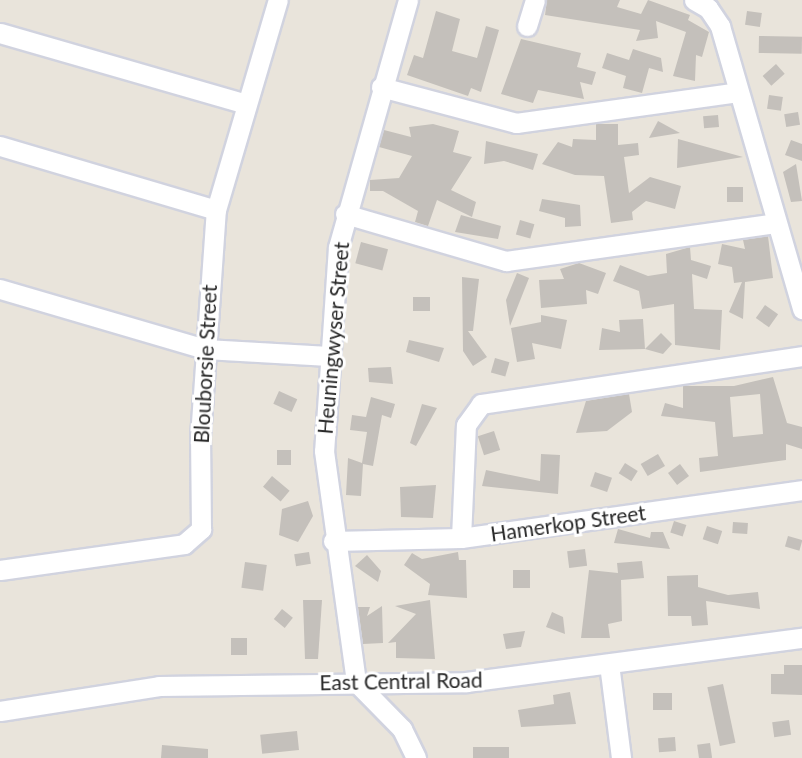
<!DOCTYPE html>
<style>
body{margin:0}
#map{position:relative;width:802px;height:758px;overflow:hidden;background:#e9e4db;font-family:Lato,sans-serif}
div>[style]{position:absolute}
.building>*{inset:0;background:#c4c0bb;transform-origin:0 0}
.roads{filter:drop-shadow(2px 0 #d1d3df) drop-shadow(-2px 0 #d1d3df) drop-shadow(0 2px #d1d3df) drop-shadow(0 -2px #d1d3df)}
.minor>*{height:19px;margin:-9.5px;padding:0 9.5px;transform-origin:9.5px;border-radius:9.5px;background:#fff}
span{translate:-50% -50%;white-space:nowrap;text-align:center;line-height:1.15;-webkit-text-stroke:6px #fff;paint-order:stroke}
.street-label{font-size:21px;color:#282828}
</style>
<div id="map">
<div class="building">
<div style="clip-path:polygon(547px 0,620px 0,617px 7px,641px 14px,648px 0,690px 15px,688px 20px,709px 32px,702px 57px,696px 55px,695px 81px,673px 76px,686px 32px,656px 21px,658px 38px,636px 41px,640px 30px,545px 15px)"></div>
<div style="clip-path:polygon(436px 11px,460px 19px,452px 51px,477px 58px,486px 26px,499px 30px,481px 92px,471px 88px,468px 96px,407px 75px,414px 55px,423px 58px)"></div>
<div style="left:747px;top:11px;width:15px;height:14px;rotate:8deg"></div>
<div style="left:759px;top:36px;width:43px;height:17px;rotate:1deg"></div>
<div style="clip-path:polygon(521px 39px,581px 53px,577px 67px,596px 72px,592px 85px,580px 82px,584px 99px,538px 90px,533px 103px,501px 94px)"></div>
<div style="clip-path:polygon(633px 49px,661px 58px,663px 72px,649px 68px,642px 93px,623px 88px,626px 76px,602px 68px,607px 53px,629px 60px)"></div>
<div style="left:776px;top:64px;width:13px;height:18px;rotate:48deg"></div>
<div style="left:769px;top:95px;width:14px;height:14px;rotate:8deg"></div>
<div style="left:798px;top:112px;width:13px;height:14px;rotate:81deg"></div>
<div style="left:718px;top:115px;width:12px;height:15px;rotate:85deg"></div>
<div style="clip-path:polygon(658px 121px,680px 133px,649px 138px)"></div>
<div style="clip-path:polygon(433px 124px,459px 131px,453px 152px,472px 157px,451px 190px,476px 202px,472px 217px,437px 200px,428px 226px,415px 222px,418px 211px,383px 191px,370px 191px,370px 180px,399px 178px,412px 156px,379px 147px,384px 130px,411px 137px,409px 127px)"></div>
<div style="clip-path:polygon(596px 124px,618px 124px,618px 145px,638px 143px,639px 155px,624px 157px,629px 193px,650px 177px,681px 186px,675px 209px,646px 201px,632px 212px,633px 220px,611px 223px,604px 176px,575px 175px,542px 164px,558px 142px,572px 147px,573px 139px,596px 140px)"></div>
<div style="clip-path:polygon(678px 139px,743px 157px,677px 168px)"></div>
<div style="clip-path:polygon(791px 140px,802px 144px,802px 161px,785px 155px)"></div>
<div style="clip-path:polygon(486px 141px,538px 154px,533px 170px,504px 161px,484px 164px)"></div>
<div style="clip-path:polygon(796px 164px,802px 201px,791px 202px,783px 172px)"></div>
<div style="left:727px;top:187px;width:16px;height:15px"></div>
<div style="clip-path:polygon(542px 199px,580px 205px,581px 226px,565px 227px,565px 218px,539px 211px)"></div>
<div style="clip-path:polygon(461px 215px,501px 226px,498px 239px,455px 232px)"></div>
<div style="left:520px;top:220px;width:15px;height:15px;rotate:16deg"></div>
<div style="clip-path:polygon(768px 236px,773px 278px,745px 282px,743px 319px,729px 312px,742px 282px,734px 283px,732px 267px,718px 264px,722px 244px,745px 249px,743px 240px)"></div>
<div style="left:361px;top:242px;width:28px;height:22px;rotate:15deg"></div>
<div style="clip-path:polygon(690px 247px,691px 260px,711px 266px,707px 279px,692px 274px,694px 309px,722px 310px,720px 350px,675px 345px,674px 304px,642px 309px,639px 291px,613px 281px,620px 265px,648px 276px,667px 273px,666px 254px)"></div>
<div style="clip-path:polygon(579px 263px,606px 273px,598px 294px,586px 290px,587px 304px,541px 308px,539px 280px,564px 279px,560px 269px)"></div>
<div style="clip-path:polygon(517px 273px,529px 278px,510px 326px,506px 300px)"></div>
<div style="clip-path:polygon(462px 277px,479px 279px,473px 331px,468px 331px,487px 357px,473px 366px,463px 351px)"></div>
<div style="left:413px;top:297px;width:17px;height:14px"></div>
<div style="left:765px;top:305px;width:16px;height:16px;rotate:35deg"></div>
<div style="clip-path:polygon(541px 315px,567px 320px,561px 349px,532px 343px,535px 359px,517px 362px,511px 328px,541px 322px)"></div>
<div style="clip-path:polygon(643px 319px,645px 349px,599px 350px,602px 328px,620px 332px,619px 320px)"></div>
<div style="clip-path:polygon(661px 333px,672px 344px,663px 354px,645px 349px)"></div>
<div style="clip-path:polygon(409px 340px,444px 348px,439px 362px,406px 352px)"></div>
<div style="left:495px;top:358px;width:15px;height:15px;rotate:16deg"></div>
<div style="clip-path:polygon(391px 367px,393px 384px,369px 382px,368px 368px)"></div>
<div style="clip-path:polygon(evenodd,773px 377px,787px 423px,802px 427px,802px 449px,786px 444px,786px 460px,700px 472px,699px 458px,718px 456px,715px 422px,661px 416px,665px 403px,683px 408px,683px 386px,734px 386px,773px 377px,760px 394px,763px 434px,733px 437px,730px 397px,760px 394px)"></div>
<div style="left:279px;top:391px;width:20px;height:14px;rotate:24deg"></div>
<div style="clip-path:polygon(629px 394px,632px 412px,607px 431px,576px 433px,586px 401px)"></div>
<div style="clip-path:polygon(371px 397px,395px 404px,391px 418px,382px 415px,373px 466px,363px 464px,361px 496px,346px 495px,348px 458px,362px 463px,367px 432px,350px 430px,352px 415px,366px 417px)"></div>
<div style="clip-path:polygon(422px 404px,437px 408px,416px 446px,410px 443px)"></div>
<div style="left:494px;top:431px;width:20px;height:17px;rotate:72deg"></div>
<div style="left:277px;top:450px;width:14px;height:15px"></div>
<div style="clip-path:polygon(541px 454px,560px 455px,558px 494px,482px 486px,486px 470px,540px 481px)"></div>
<div style="left:658px;top:454px;width:14px;height:20px;rotate:60deg"></div>
<div style="left:625px;top:463px;width:15px;height:12px;rotate:32deg"></div>
<div style="left:680px;top:464px;width:15px;height:15px;rotate:53deg"></div>
<div style="left:595px;top:472px;width:18px;height:15px;rotate:19deg"></div>
<div style="left:272px;top:476px;width:23px;height:14px;rotate:40deg"></div>
<div style="clip-path:polygon(436px 485px,433px 518px,401px 517px,400px 487px)"></div>
<div style="clip-path:polygon(308px 501px,313px 516px,298px 542px,279px 535px,282px 509px)"></div>
<div style="left:674px;top:521px;width:13px;height:12px;rotate:18deg"></div>
<div style="left:733px;top:522px;width:15px;height:11px;rotate:4deg"></div>
<div style="left:707px;top:526px;width:16px;height:14px;rotate:18deg"></div>
<div style="clip-path:polygon(618px 529px,650px 538px,651px 532px,663px 532px,670px 549px,614px 543px)"></div>
<div style="left:788px;top:536px;width:15px;height:11px;rotate:16deg"></div>
<div style="left:585px;top:549px;width:17px;height:18px;rotate:83deg"></div>
<div style="left:309px;top:552px;width:12px;height:15px;rotate:81deg"></div>
<div style="clip-path:polygon(458px 552px,459px 560px,466px 560px,467px 598px,428px 595px,430px 584px,404px 565px,412px 553px,422px 559px)"></div>
<div style="clip-path:polygon(367px 555px,381px 571px,378px 582px,355px 566px)"></div>
<div style="clip-path:polygon(642px 561px,644px 578px,621px 580px,622px 621px,608px 624px,610px 638px,581px 638px,589px 570px,618px 573px,617px 563px)"></div>
<div style="left:245px;top:562px;width:22px;height:26px;rotate:8deg"></div>
<div style="left:530px;top:570px;width:18px;height:17px;rotate:90deg"></div>
<div style="clip-path:polygon(698px 575px,698px 587px,728px 595px,758px 592px,760px 609px,706px 601px,708px 625px,692px 626px,691px 616px,668px 616px,667px 576px)"></div>
<div style="clip-path:polygon(303px 600px,322px 600px,318px 659px,305px 659px)"></div>
<div style="clip-path:polygon(430px 600px,435px 659px,396px 658px,396px 642px,388px 643px,416px 614px,395px 606px)"></div>
<div style="clip-path:polygon(382px 606px,383px 643px,363px 644px,358px 607px,370px 607px,367px 616px)"></div>
<div style="left:282px;top:609px;width:14px;height:13px;rotate:39deg"></div>
<div style="clip-path:polygon(552px 612px,563px 617px,565px 634px,546px 627px)"></div>
<div style="clip-path:polygon(525px 631px,521px 647px,506px 649px,503px 634px)"></div>
<div style="left:231px;top:638px;width:16px;height:17px"></div>
<div style="clip-path:polygon(784px 665px,802px 665px,802px 695px,771px 694px,771px 674px,784px 674px)"></div>
<div style="left:723px;top:684px;width:60px;height:16px;rotate:78deg"></div>
<div style="clip-path:polygon(570px 692px,576px 724px,521px 727px,518px 710px,554px 704px,553px 695px)"></div>
<div style="left:653px;top:693px;width:19px;height:17px"></div>
<div style="left:789px;top:720px;width:15px;height:17px;rotate:82deg"></div>
<div style="left:297px;top:731px;width:19px;height:37px;rotate:84deg"></div>
<div style="left:675px;top:737px;width:14px;height:17px;rotate:86deg"></div>
<div style="left:710px;top:743px;width:15px;height:13px;rotate:82deg"></div>
<div style="clip-path:polygon(162px 745px,208px 749px,208px 758px,161px 758px)"></div>
<div style="left:473px;top:747px;width:36px;height:11px"></div>
</div>
<div class="roads">
<div class="minor">
<div style="left:408px;top:0;width:257px;rotate:105.8deg"></div>
<div style="left:338px;top:247px;width:204px;rotate:93.9deg"></div>
<div style="left:324px;top:451px;width:233px;rotate:82.1deg"></div>
<div style="left:356px;top:682px;width:66px;rotate:45.6deg"></div>
<div style="left:402px;top:729px;width:32px;rotate:64deg"></div>
<div style="left:694px;top:0;width:16px;rotate:30deg"></div>
<div style="left:708px;top:8px;width:22px;rotate:56deg"></div>
<div style="left:720px;top:26px;width:295px;rotate:73.8deg"></div>
<div style="left:527px;top:26px;width:27px;rotate:-73deg"></div>
<div style="left:0;top:33px;width:256px;rotate:16.1deg"></div>
<div style="left:381px;top:87px;width:140px;rotate:14.9deg"></div>
<div style="left:516px;top:123px;width:224px;rotate:-7.9deg"></div>
<div style="left:0;top:146px;width:225px;rotate:16.5deg"></div>
<div style="left:345px;top:214px;width:168px;rotate:16.3deg"></div>
<div style="left:506px;top:261px;width:272px;rotate:-8deg"></div>
<div style="left:0;top:289px;width:214px;rotate:16.3deg"></div>
<div style="left:205px;top:349px;width:124px;rotate:3.2deg"></div>
<div style="left:461px;top:538px;width:113px;rotate:-87.5deg"></div>
<div style="left:466px;top:425px;width:26px;rotate:-54deg"></div>
<div style="left:481px;top:404px;width:325px;rotate:-8.5deg"></div>
<div style="left:333px;top:541px;width:128px;rotate:-1.3deg"></div>
<div style="left:461px;top:538px;width:344px;rotate:-8deg"></div>
<div style="left:0;top:570px;width:186px;rotate:-8deg"></div>
<div style="left:184px;top:544px;width:23px;rotate:-41deg"></div>
<div style="left:201px;top:529px;width:92px;rotate:-90.6deg"></div>
<div style="left:200px;top:437px;width:228px;rotate:-86deg"></div>
<div style="left:216px;top:210px;width:219px;rotate:-73.6deg"></div>
<div style="left:609px;top:664px;width:95px;rotate:82.7deg"></div>
<div style="left:0;top:711px;width:161px;rotate:-8.9deg"></div>
<div style="left:159px;top:686px;width:307px;rotate:-0.7deg"></div>
<div style="left:466px;top:682px;width:339px;rotate:-7.5deg"></div>
</div>
</div>
<div class="street-label">
<span style="left:333px;top:338px;rotate:-85deg">Heuningwyser Street</span>
<span style="left:205px;top:364px;rotate:-87deg">Blouborsie Street</span>
<span style="left:568px;top:523px;rotate:-8deg">Hamerkop Street</span>
<span style="left:401px;top:681px;rotate:-1deg">East Central Road</span>
</div>
</div>
